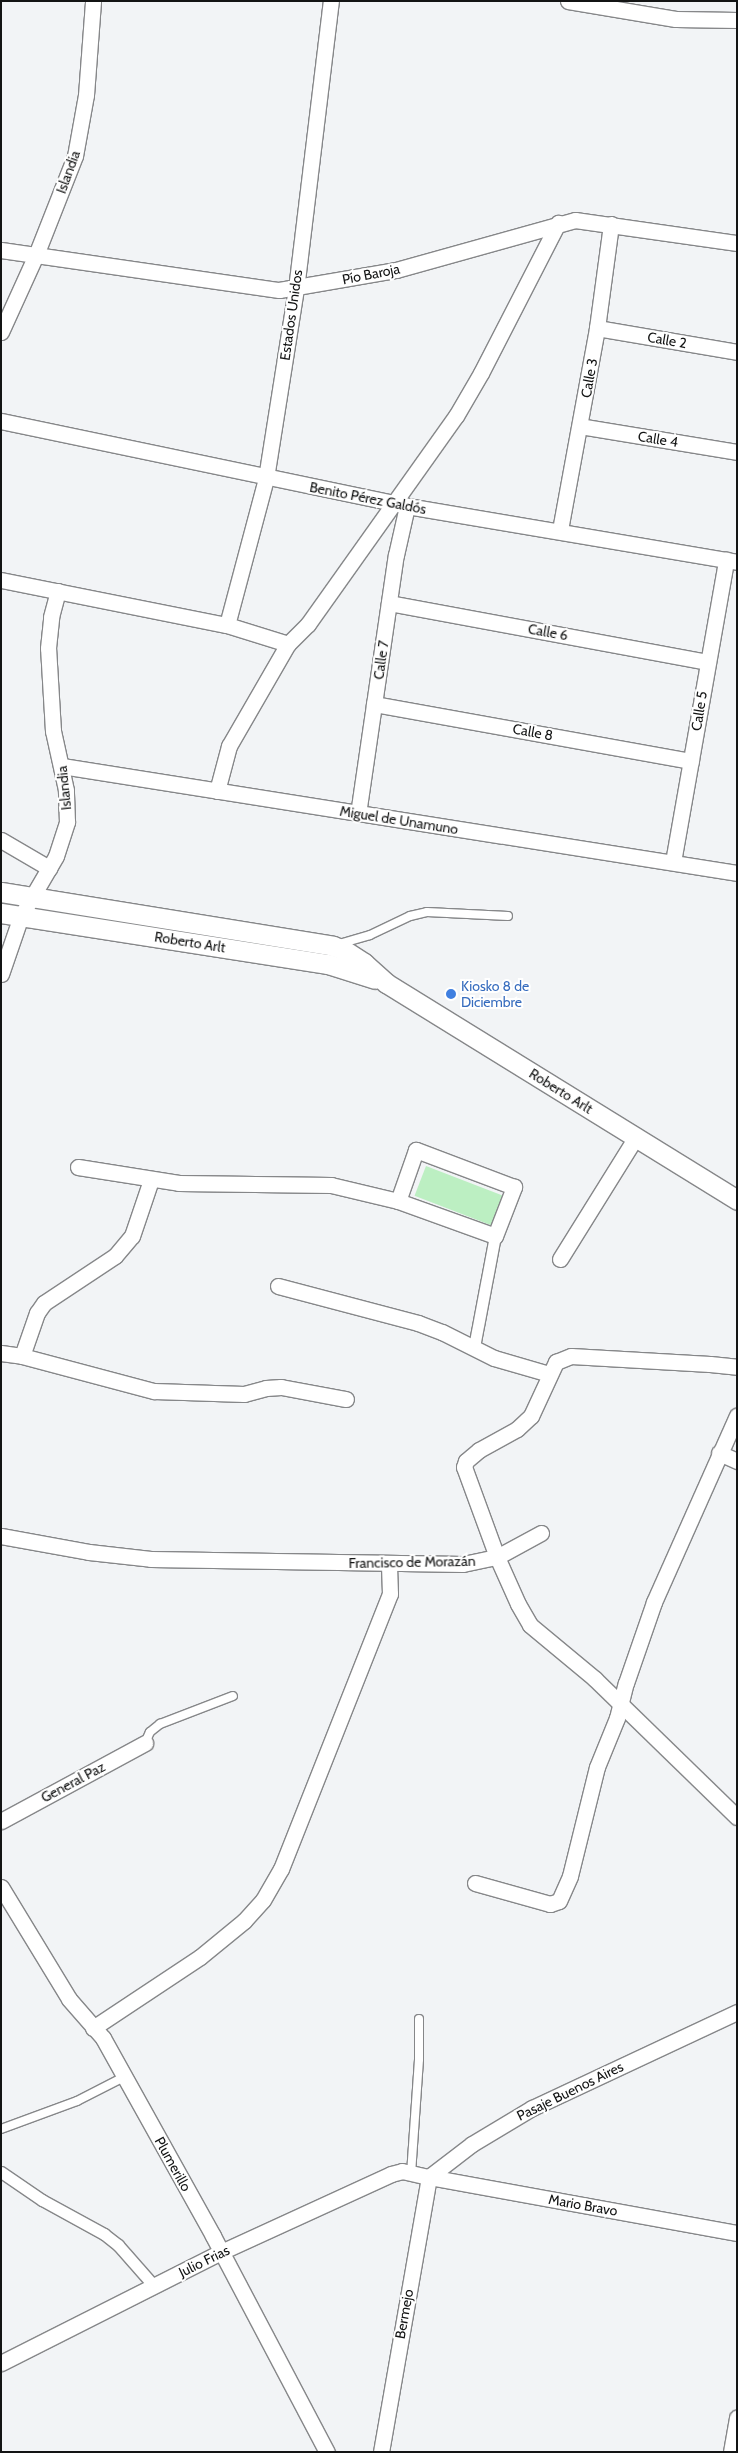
<!DOCTYPE html>
<meta charset="utf-8">
<style>
body{margin:0}
#map{position:relative;width:738px;height:2453px;overflow:hidden;background:#f2f4f6;font-family:Cabin,sans-serif}
div>[style]{position:absolute}
.green>*{inset:0;background:#bcefc2;transform-origin:0 0}
.roads{filter:drop-shadow(1px 0 #868789) drop-shadow(-1px 0 #868789) drop-shadow(0 1px #868789) drop-shadow(0 -1px #868789)}
.service>*{height:8px;margin:-4px;padding:0 4px;transform-origin:4px;border-radius:4px;background:#fff}
.pedestrian>*{height:11px;margin:-5.5px;padding:0 5.5px;transform-origin:5.5px;border-radius:5.5px;background:#fff}
.minor>*{height:15px;margin:-7.5px;padding:0 7.5px;transform-origin:7.5px;border-radius:7.5px;background:#fff}
.tertiary>*{height:19px;margin:-9.5px;padding:0 9.5px;transform-origin:9.5px;border-radius:9.5px;background:#fff}
.dots>*{width:14px;height:14px;translate:-50% -50%;box-sizing:border-box;border:2px solid #fff;border-radius:50%}
span{translate:-50% -50%;white-space:nowrap;text-align:center;line-height:1.15;-webkit-text-stroke:4px #fff;paint-order:stroke}
.street-label{font-size:14px;color:#131414}
.shop-label{font-size:14px;color:#366cbe}
.left{translate:0 -50%;text-align:left}
.frame{position:absolute;inset:0;border:2px solid #131414;pointer-events:none}
</style>
<div id="map">
<div class="green">
<div style="left:426px;top:1166px;width:82px;height:32px;rotate:21deg"></div>
</div>
<div class="roads">
<div class="service">
<div style="left:339px;top:944px;width:32px;rotate:-16deg"></div>
<div style="left:370px;top:935px;width:44px;rotate:-25.4deg"></div>
<div style="left:410px;top:916px;width:17px;rotate:-13deg"></div>
<div style="left:427px;top:912px;width:81px;rotate:2.8deg"></div>
<div style="left:145px;top:1743px;width:12px;rotate:-66deg"></div>
<div style="left:150px;top:1732px;width:13px;rotate:-39deg"></div>
<div style="left:160px;top:1724px;width:78px;rotate:-21deg"></div>
<div style="left:1px;top:2129px;width:81px;rotate:-20.2deg"></div>
<div style="left:77px;top:2101px;width:53px;rotate:-27.1deg"></div>
<div style="left:411px;top:2174px;width:115px;rotate:-86deg"></div>
<div style="left:419px;top:2059px;width:40px;rotate:-90deg"></div>
</div>
<div class="pedestrian">
<div style="left:474px;top:1347px;width:113px;rotate:-79.3deg"></div>
<div style="left:1px;top:2172px;width:50px;rotate:34.3deg"></div>
<div style="left:42px;top:2200px;width:71px;rotate:28.7deg"></div>
<div style="left:104px;top:2234px;width:18px;rotate:38deg"></div>
<div style="left:118px;top:2245px;width:55px;rotate:48.7deg"></div>
</div>
<div class="minor">
<div style="left:568px;top:1px;width:109px;rotate:9.5deg"></div>
<div style="left:676px;top:19px;width:61px;rotate:0.9deg"></div>
<div style="left:1px;top:250px;width:281px;rotate:8.2deg"></div>
<div style="left:279px;top:290px;width:119px;rotate:-9.7deg"></div>
<div style="left:396px;top:270px;width:186px;rotate:-15.6deg"></div>
<div style="left:575px;top:220px;width:164px;rotate:8.1deg"></div>
<div style="left:597px;top:328px;width:142px;rotate:9.7deg"></div>
<div style="left:1px;top:332px;width:85px;rotate:-65.6deg"></div>
<div style="left:36px;top:255px;width:106px;rotate:-68.5deg"></div>
<div style="left:75px;top:156px;width:62px;rotate:-79.8deg"></div>
<div style="left:86px;top:95px;width:94px;rotate:-85.7deg"></div>
<div style="left:1px;top:421px;width:415px;rotate:11.8deg"></div>
<div style="left:407px;top:506px;width:335px;rotate:9.6deg"></div>
<div style="left:580px;top:426px;width:159px;rotate:9.4deg"></div>
<div style="left:560px;top:530px;width:205px;rotate:-79.6deg"></div>
<div style="left:597px;top:328px;width:105px;rotate:-82.3deg"></div>
<div style="left:1px;top:580px;width:230px;rotate:11.3deg"></div>
<div style="left:227px;top:625px;width:64px;rotate:17.3deg"></div>
<div style="left:389px;top:603px;width:324px;rotate:10.5deg"></div>
<div style="left:227px;top:625px;width:152px;rotate:-75.1deg"></div>
<div style="left:266px;top:478px;width:191px;rotate:-81deg"></div>
<div style="left:296px;top:289px;width:290px;rotate:-83.1deg"></div>
<div style="left:374px;top:704px;width:322px;rotate:10.2deg"></div>
<div style="left:62px;top:766px;width:683px;rotate:9.01deg"></div>
<div style="left:217px;top:791px;width:47px;rotate:-75.1deg"></div>
<div style="left:229px;top:746px;width:118px;rotate:-60deg"></div>
<div style="left:288px;top:644px;width:28px;rotate:-45deg"></div>
<div style="left:308px;top:624px;width:255px;rotate:-54.6deg"></div>
<div style="left:456px;top:416px;width:50px;rotate:-59.8deg"></div>
<div style="left:481px;top:373px;width:169px;rotate:-62.8deg"></div>
<div style="left:358px;top:814px;width:262px;rotate:-81.7deg"></div>
<div style="left:396px;top:555px;width:50px;rotate:-77.3deg"></div>
<div style="left:1px;top:840px;width:56px;rotate:30.3deg"></div>
<div style="left:673px;top:862px;width:307px;rotate:-80deg"></div>
<div style="left:1px;top:974px;width:61px;rotate:-71deg"></div>
<div style="left:21px;top:916px;width:69px;rotate:-59.7deg"></div>
<div style="left:56px;top:856px;width:36px;rotate:-72deg"></div>
<div style="left:67px;top:822px;width:32px;rotate:-92deg"></div>
<div style="left:66px;top:790px;width:60px;rotate:-102.4deg"></div>
<div style="left:53px;top:731px;width:83px;rotate:-93.4deg"></div>
<div style="left:48px;top:648px;width:31px;rotate:-84deg"></div>
<div style="left:51px;top:617px;width:27px;rotate:-75deg"></div>
<div style="left:78px;top:1167px;width:102px;rotate:9deg"></div>
<div style="left:179px;top:1183px;width:152px;rotate:0.8deg"></div>
<div style="left:331px;top:1185px;width:69px;rotate:13.4deg"></div>
<div style="left:398px;top:1201px;width:103px;rotate:19.8deg"></div>
<div style="left:495px;top:1236px;width:53px;rotate:-68.8deg"></div>
<div style="left:514px;top:1187px;width:105px;rotate:-159.3deg"></div>
<div style="left:416px;top:1150px;width:54px;rotate:109.4deg"></div>
<div style="left:560px;top:1259px;width:144px;rotate:-58.1deg"></div>
<div style="left:278px;top:1286px;width:145px;rotate:14.8deg"></div>
<div style="left:418px;top:1323px;width:26px;rotate:21deg"></div>
<div style="left:442px;top:1332px;width:58px;rotate:26.6deg"></div>
<div style="left:494px;top:1358px;width:57px;rotate:16.2deg"></div>
<div style="left:1px;top:1353px;width:21px;rotate:8deg"></div>
<div style="left:22px;top:1356px;width:137px;rotate:14.9deg"></div>
<div style="left:154px;top:1391px;width:90px;rotate:1.9deg"></div>
<div style="left:244px;top:1394px;width:23px;rotate:-15deg"></div>
<div style="left:266px;top:1388px;width:15px;rotate:-4deg"></div>
<div style="left:281px;top:1387px;width:66px;rotate:10.5deg"></div>
<div style="left:22px;top:1356px;width:46px;rotate:-70.8deg"></div>
<div style="left:37px;top:1313px;width:12px;rotate:-55deg"></div>
<div style="left:44px;top:1303px;width:85px;rotate:-33.5deg"></div>
<div style="left:115px;top:1256px;width:26px;rotate:-50deg"></div>
<div style="left:132px;top:1236px;width:59px;rotate:-71.3deg"></div>
<div style="left:719px;top:1453px;width:20px;rotate:24deg"></div>
<div style="left:541px;top:1533px;width:50px;rotate:151.4deg"></div>
<div style="left:497px;top:1557px;width:96px;rotate:-110.1deg"></div>
<div style="left:464px;top:1467px;width:6px;rotate:-72deg"></div>
<div style="left:466px;top:1461px;width:17px;rotate:-40deg"></div>
<div style="left:479px;top:1450px;width:43px;rotate:-28.9deg"></div>
<div style="left:517px;top:1429px;width:19px;rotate:-43deg"></div>
<div style="left:531px;top:1416px;width:60px;rotate:-65.2deg"></div>
<div style="left:556px;top:1362px;width:16px;rotate:-22deg"></div>
<div style="left:571px;top:1356px;width:139px;rotate:3.3deg"></div>
<div style="left:710px;top:1364px;width:27px;rotate:6deg"></div>
<div style="left:1px;top:1536px;width:89px;rotate:10.3deg"></div>
<div style="left:89px;top:1552px;width:62px;rotate:6.4deg"></div>
<div style="left:151px;top:1559px;width:312px;rotate:0.9deg"></div>
<div style="left:463px;top:1564px;width:35px;rotate:-12deg"></div>
<div style="left:497px;top:1557px;width:51px;rotate:65.9deg"></div>
<div style="left:518px;top:1604px;width:24px;rotate:60deg"></div>
<div style="left:530px;top:1625px;width:85px;rotate:39.7deg"></div>
<div style="left:595px;top:1679px;width:198px;rotate:44.2deg"></div>
<div style="left:1px;top:1821px;width:164px;rotate:-28.4deg"></div>
<div style="left:475px;top:1883px;width:78px;rotate:15.6deg"></div>
<div style="left:550px;top:1904px;width:9px;rotate:-18deg"></div>
<div style="left:559px;top:1901px;width:27px;rotate:-66deg"></div>
<div style="left:570px;top:1876px;width:112px;rotate:-76.1deg"></div>
<div style="left:597px;top:1767px;width:53px;rotate:-67.8deg"></div>
<div style="left:617px;top:1718px;width:36px;rotate:-76deg"></div>
<div style="left:626px;top:1683px;width:86px;rotate:-70.9deg"></div>
<div style="left:654px;top:1602px;width:204px;rotate:-66deg"></div>
<div style="left:1px;top:1887px;width:131px;rotate:58.7deg"></div>
<div style="left:69px;top:1999px;width:52px;rotate:48.9deg"></div>
<div style="left:103px;top:2038px;width:227px;rotate:60.9deg"></div>
<div style="left:213px;top:2236px;width:244px;rotate:62.2deg"></div>
<div style="left:93px;top:2028px;width:128px;rotate:-33.6deg"></div>
<div style="left:200px;top:1957px;width:57px;rotate:-39.3deg"></div>
<div style="left:244px;top:1921px;width:28px;rotate:-48deg"></div>
<div style="left:263px;top:1900px;width:36px;rotate:-60deg"></div>
<div style="left:281px;top:1869px;width:296px;rotate:-68.4deg"></div>
<div style="left:390px;top:1594px;width:31px;rotate:-92deg"></div>
<div style="left:1px;top:2363px;width:246px;rotate:-26.8deg"></div>
<div style="left:221px;top:2252px;width:187px;rotate:-24.6deg"></div>
<div style="left:391px;top:2174px;width:11px;rotate:-15deg"></div>
<div style="left:402px;top:2171px;width:28px;rotate:13deg"></div>
<div style="left:429px;top:2177px;width:54px;rotate:-37.5deg"></div>
<div style="left:472px;top:2144px;width:70px;rotate:-31deg"></div>
<div style="left:532px;top:2108px;width:226px;rotate:-25.1deg"></div>
<div style="left:381px;top:2452px;width:279px;rotate:-80.1deg"></div>
<div style="left:429px;top:2177px;width:313px;rotate:10.3deg"></div>
<div style="left:731px;top:2452px;width:35px;rotate:-80deg"></div>
</div>
<div class="tertiary">
<div style="left:1px;top:892px;width:336px;rotate:9.2deg"></div>
<div style="left:333px;top:946px;width:12px;rotate:20deg"></div>
<div style="left:344px;top:950px;width:24px;rotate:33deg"></div>
<div style="left:364px;top:963px;width:30px;rotate:42deg"></div>
<div style="left:386px;top:983px;width:413px;rotate:31.7deg"></div>
<div style="left:1px;top:913px;width:331px;rotate:8.9deg"></div>
<div style="left:328px;top:964px;width:49px;rotate:17.7deg"></div>
</div>
</div>
<div class="dots">
<div style="left:451px;top:994px;background:#3f7fe0"></div>
</div>
<div class="street-label">
<span style="left:68px;top:172px;rotate:-70deg">Islandia</span>
<span style="left:371px;top:274px;rotate:-11deg">Pío Baroja</span>
<span style="left:291px;top:315px;rotate:-82deg">Estados Unidos</span>
<span style="left:667px;top:340px;rotate:10deg">Calle 2</span>
<span style="left:589px;top:378px;rotate:-80deg">Calle 3</span>
<span style="left:658px;top:439px;rotate:9deg">Calle 4</span>
<span style="left:368px;top:498px;rotate:11deg">Benito Pérez Galdós</span>
<span style="left:548px;top:632px;rotate:10deg">Calle 6</span>
<span style="left:381px;top:660px;rotate:-82deg">Calle 7</span>
<span style="left:699px;top:711px;rotate:-81deg">Calle 5</span>
<span style="left:533px;top:732px;rotate:10deg">Calle 8</span>
<span style="left:64px;top:788px;rotate:-96deg">Islandia</span>
<span style="left:399px;top:820px;rotate:9deg">Miguel de Unamuno</span>
<span style="left:190px;top:942px;rotate:9deg">Roberto Arlt</span>
<span style="left:561px;top:1091px;rotate:32deg">Roberto Arlt</span>
<span style="left:412px;top:1562px;rotate:-1deg">Francisco de Morazán</span>
<span style="left:73px;top:1782px;rotate:-28deg">General Paz</span>
<span style="left:570px;top:2091px;rotate:-26deg">Pasaje Buenos Aires</span>
<span style="left:173px;top:2164px;rotate:61deg">Plumerillo</span>
<span style="left:583px;top:2205px;rotate:10deg">Mario Bravo</span>
<span style="left:204px;top:2261px;rotate:-26deg">Julio Frias</span>
<span style="left:404px;top:2314px;rotate:-80deg">Bermejo</span>
</div>
<div class="shop-label">
<span class="left" style="left:461px;top:994px">Kiosko 8 de<br>Diciembre</span>
</div>
<div class="frame"></div>
</div>
